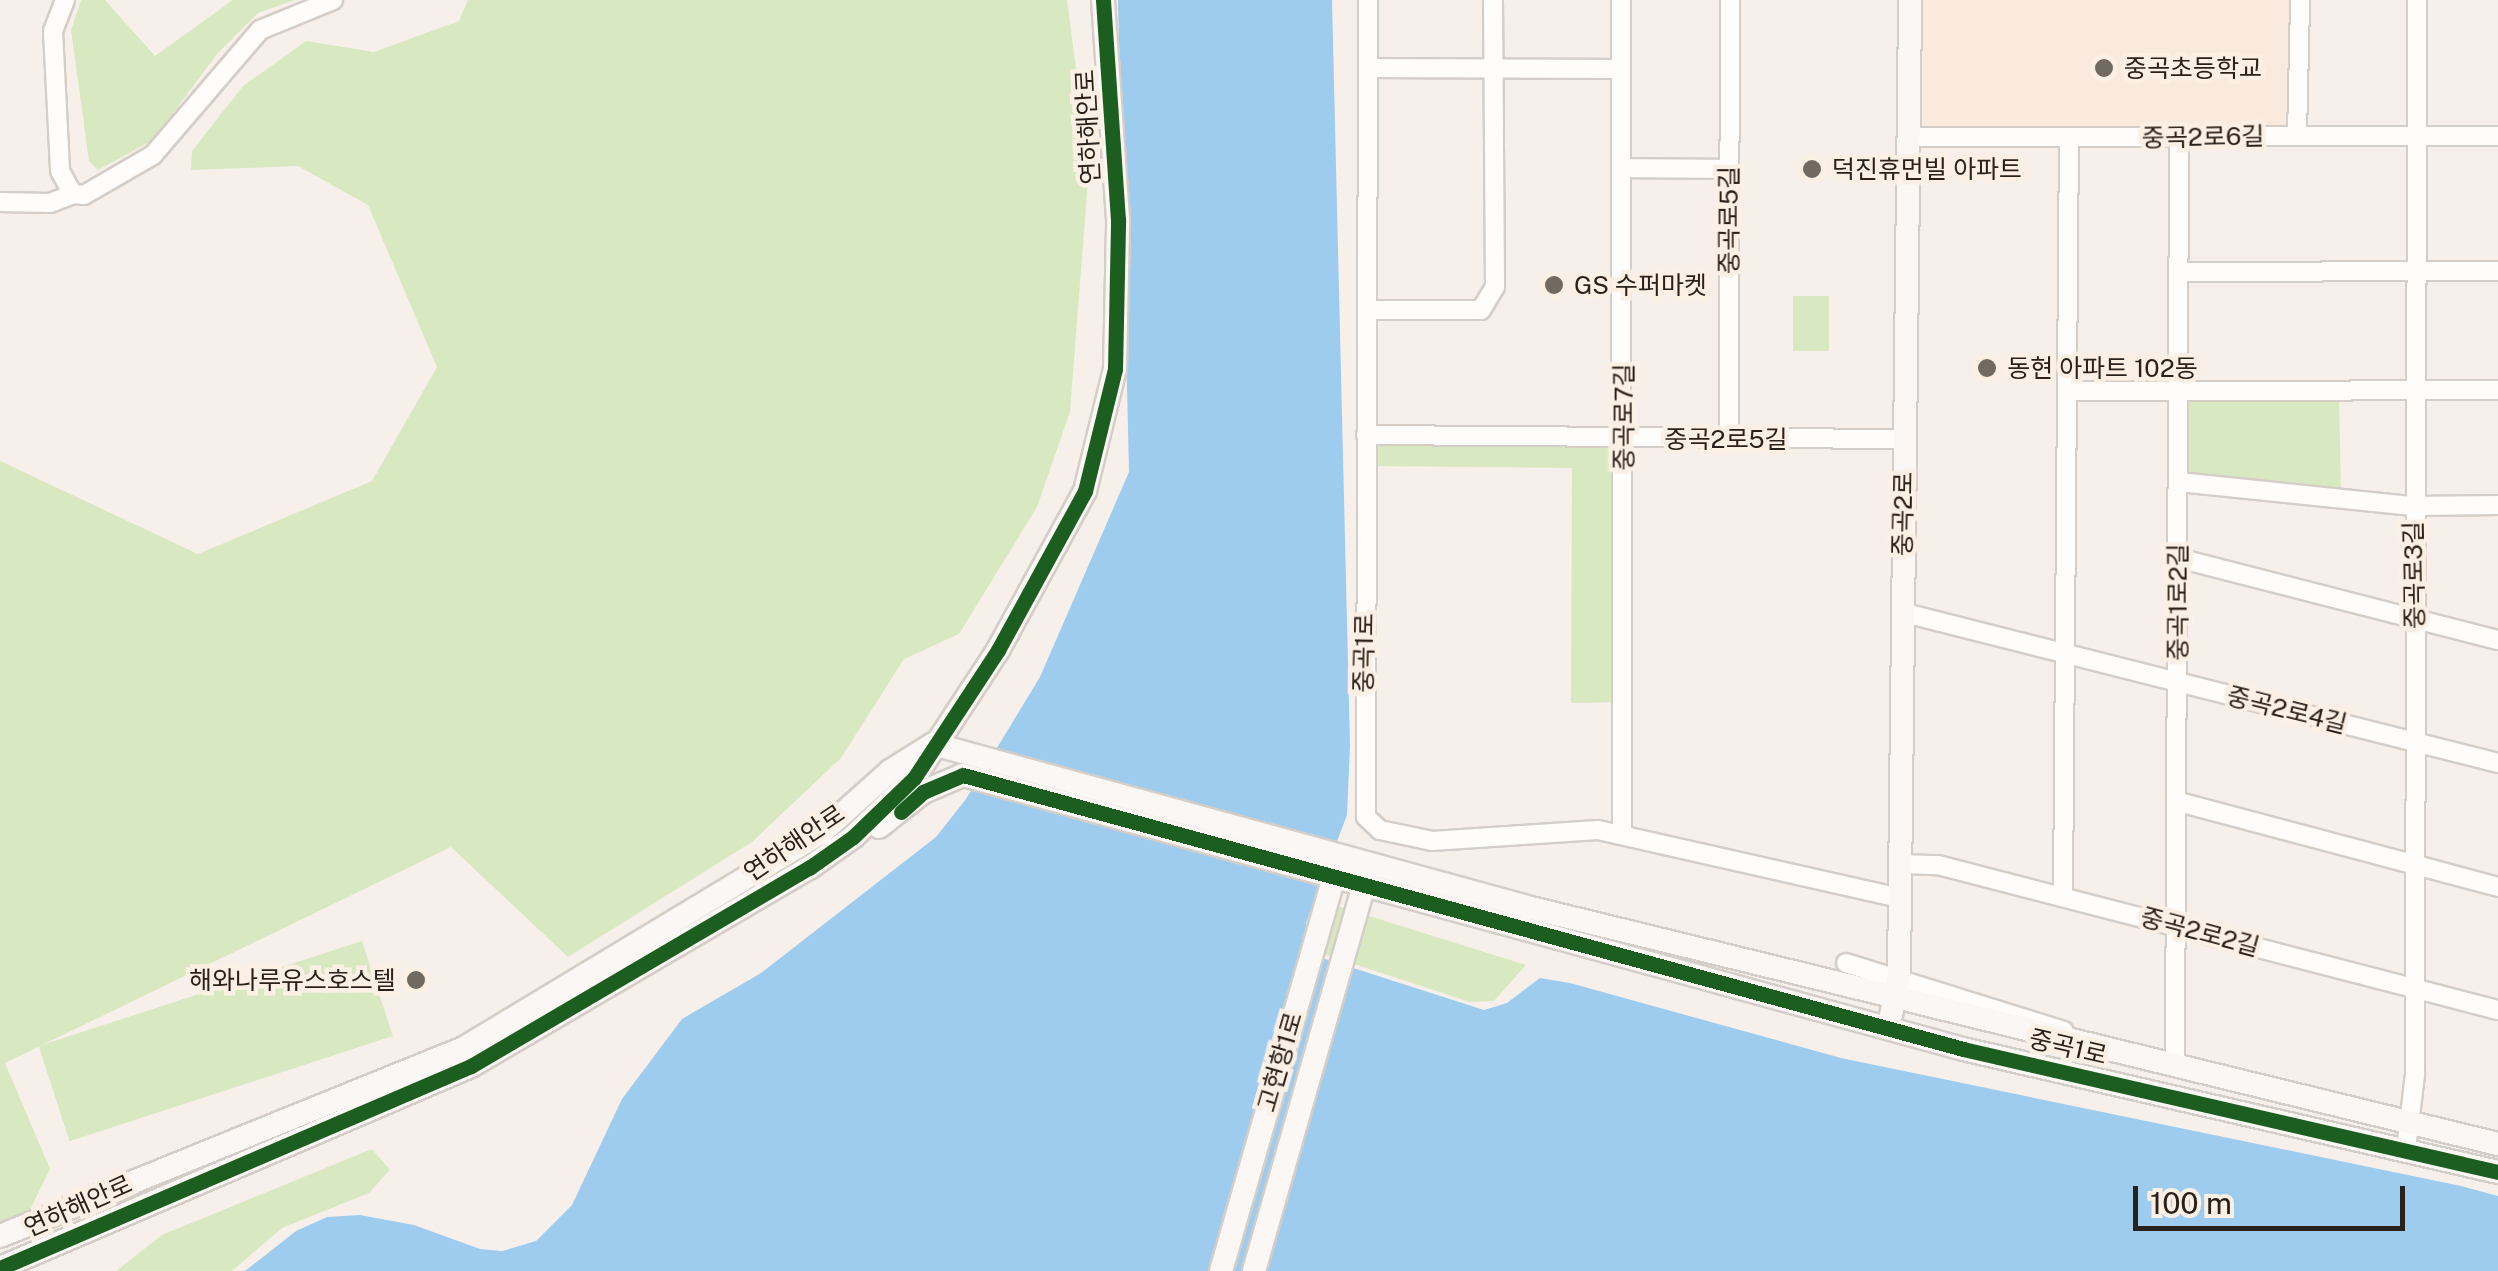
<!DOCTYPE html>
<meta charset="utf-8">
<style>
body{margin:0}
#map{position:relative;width:2498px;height:1271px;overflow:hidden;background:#f7f0ea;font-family:"Public Sans","Noto Sans KR",sans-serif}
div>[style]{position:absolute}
.built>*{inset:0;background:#faeadd;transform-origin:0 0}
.green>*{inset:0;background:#d8e9c1;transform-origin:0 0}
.water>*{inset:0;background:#9eccef}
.roads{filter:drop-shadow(2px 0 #d5cdc7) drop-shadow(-2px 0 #d5cdc7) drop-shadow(0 2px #d5cdc7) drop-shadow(0 -2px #d5cdc7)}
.street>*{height:18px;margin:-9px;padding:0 9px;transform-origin:9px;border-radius:9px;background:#fefdfc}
.secondary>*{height:22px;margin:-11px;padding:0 11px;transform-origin:11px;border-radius:11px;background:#faf7f4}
.cycleway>*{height:15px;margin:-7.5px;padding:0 7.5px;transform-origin:7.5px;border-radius:7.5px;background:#1b5e20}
.dots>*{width:28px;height:28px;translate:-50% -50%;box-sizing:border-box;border:5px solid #fcf0e5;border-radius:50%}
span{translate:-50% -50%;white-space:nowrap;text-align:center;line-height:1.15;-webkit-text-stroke:9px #fcf0e5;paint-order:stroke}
.poi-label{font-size:25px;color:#29221b}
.left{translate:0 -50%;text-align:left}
.right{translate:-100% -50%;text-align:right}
.street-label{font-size:25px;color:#29221b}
.scale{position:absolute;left:2133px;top:1186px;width:272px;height:45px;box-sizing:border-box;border:5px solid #29221b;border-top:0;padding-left:12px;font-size:30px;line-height:35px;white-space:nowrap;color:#29221b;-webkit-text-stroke:8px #fcf0e5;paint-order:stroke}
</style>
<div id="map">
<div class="built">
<div style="left:1910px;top:0;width:390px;height:137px"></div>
</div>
<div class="green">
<div style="clip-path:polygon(81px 0,105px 0,155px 56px,233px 0,295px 0,258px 13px,217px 54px,153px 140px,98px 170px,89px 161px,71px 30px)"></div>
<div style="clip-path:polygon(468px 0,1067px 0,1089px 168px,1070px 412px,1037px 507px,959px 634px,904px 659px,841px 758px,752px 842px,568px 957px,451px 847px,5px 1063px,50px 1169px,30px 1210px,0 1223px,0 461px,198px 554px,372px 481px,437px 367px,368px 205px,298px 166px,191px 170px,192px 151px,243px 86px,306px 41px,374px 52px,459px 21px)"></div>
<div style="left:1793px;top:296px;width:36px;height:55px"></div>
<div style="clip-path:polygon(2179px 389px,2339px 390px,2341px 498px,2179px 482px)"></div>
<div style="clip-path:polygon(1366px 435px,1624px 439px,1623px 702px,1571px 703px,1572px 468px,1366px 466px)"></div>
<div style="clip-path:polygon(1318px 900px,1526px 965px,1494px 1001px,1470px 1002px,1317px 952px,1307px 923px)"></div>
<div style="left:362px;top:941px;width:100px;height:340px;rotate:72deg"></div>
<div style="clip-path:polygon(372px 1149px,390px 1170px,369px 1193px,282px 1228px,232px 1271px,116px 1271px,162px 1235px)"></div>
</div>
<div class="water">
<div style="clip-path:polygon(1118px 0,1332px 0,1350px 746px,1347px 815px,1306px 923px,1316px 956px,1484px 1010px,1507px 1003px,1540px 978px,1570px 983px,1841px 1058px,2461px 1186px,2498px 1196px,2498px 1271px,245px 1271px,296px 1231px,327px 1217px,360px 1215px,414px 1225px,480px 1249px,502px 1251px,536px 1241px,572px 1205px,622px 1099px,682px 1019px,761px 973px,936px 837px,966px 799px,1040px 677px,1129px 472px)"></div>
</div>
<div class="roads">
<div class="street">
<div style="left:65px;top:0;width:33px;rotate:111deg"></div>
<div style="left:53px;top:31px;width:140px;rotate:87.1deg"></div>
<div style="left:60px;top:171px;width:26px;rotate:61deg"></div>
<div style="left:73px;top:194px;width:11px;rotate:5deg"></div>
<div style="left:84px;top:195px;width:80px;rotate:-30.1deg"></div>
<div style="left:153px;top:155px;width:165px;rotate:-49.4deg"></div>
<div style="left:260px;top:30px;width:79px;rotate:-22.3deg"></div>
<div style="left:1368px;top:0;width:817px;rotate:90.14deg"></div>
<div style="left:1366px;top:817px;width:19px;rotate:43deg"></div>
<div style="left:1380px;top:830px;width:53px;rotate:11.9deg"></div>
<div style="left:1432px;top:841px;width:166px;rotate:-3.8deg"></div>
<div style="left:1598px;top:830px;width:310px;rotate:12.7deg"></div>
<div style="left:1621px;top:0;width:835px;rotate:89.93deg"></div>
<div style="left:1369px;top:68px;width:252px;rotate:0.2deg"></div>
<div style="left:2297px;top:136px;width:136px;rotate:-88.7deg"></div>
<div style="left:1908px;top:137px;width:590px;rotate:-0.1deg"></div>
<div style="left:1622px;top:168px;width:107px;rotate:0.5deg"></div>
<div style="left:0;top:202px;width:50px;rotate:1.1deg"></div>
<div style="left:50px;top:203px;width:25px;rotate:-21deg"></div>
<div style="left:2179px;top:272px;width:319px;rotate:-0.2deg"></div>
<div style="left:1369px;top:310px;width:112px"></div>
<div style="left:1481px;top:310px;width:27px;rotate:-59deg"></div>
<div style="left:1495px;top:287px;width:287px;rotate:-90.4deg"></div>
<div style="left:2069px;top:391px;width:429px;rotate:-0.1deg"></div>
<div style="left:1366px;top:435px;width:539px;rotate:0.43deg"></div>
<div style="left:1729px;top:440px;width:440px;rotate:-89.9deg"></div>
<div style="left:2179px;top:482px;width:235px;rotate:5.9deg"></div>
<div style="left:2413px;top:506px;width:85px;rotate:-0.7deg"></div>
<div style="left:2178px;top:558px;width:330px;rotate:14.4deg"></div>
<div style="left:1901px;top:612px;width:616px;rotate:14.19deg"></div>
<div style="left:2179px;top:802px;width:330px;rotate:14.9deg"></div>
<div style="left:1900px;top:864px;width:38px;rotate:2deg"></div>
<div style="left:1938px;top:865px;width:578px;rotate:14.52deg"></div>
<div style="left:2063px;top:896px;width:758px;rotate:-89.55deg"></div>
<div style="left:1846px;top:963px;width:228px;rotate:17.3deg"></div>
<div style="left:2175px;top:1066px;width:929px;rotate:-89.75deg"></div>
<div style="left:2406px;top:1149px;width:75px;rotate:-83.1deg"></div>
<div style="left:2415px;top:1075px;width:1075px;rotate:-89.89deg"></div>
</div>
<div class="secondary">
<div style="left:933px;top:744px;width:616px;rotate:15.34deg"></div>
<div style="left:1527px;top:907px;width:1000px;rotate:13.72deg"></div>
<div style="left:879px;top:827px;width:56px;rotate:-38.5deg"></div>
<div style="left:923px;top:792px;width:43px;rotate:-23deg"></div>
<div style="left:963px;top:775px;width:1037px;rotate:15.32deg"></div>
<div style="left:1963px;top:1049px;width:549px;rotate:12.95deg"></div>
<div style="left:1891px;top:1015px;width:40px;rotate:-78deg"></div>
<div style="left:1899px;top:976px;width:976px;rotate:-89.35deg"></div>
<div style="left:0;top:1236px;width:501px;rotate:-22.06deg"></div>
<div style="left:464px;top:1048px;width:417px;rotate:-31.1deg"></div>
<div style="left:821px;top:833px;width:93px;rotate:-41.9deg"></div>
<div style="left:890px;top:771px;width:47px;rotate:-32deg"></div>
<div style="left:0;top:1268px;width:512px;rotate:-23.21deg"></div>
<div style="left:471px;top:1066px;width:392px;rotate:-30.4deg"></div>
<div style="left:809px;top:868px;width:54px;rotate:-35.2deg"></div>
<div style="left:853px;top:837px;width:85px;rotate:-44deg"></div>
<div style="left:914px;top:778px;width:153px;rotate:-56.7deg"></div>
<div style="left:998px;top:650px;width:181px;rotate:-61.3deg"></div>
<div style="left:1085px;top:491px;width:126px;rotate:-76.2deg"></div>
<div style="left:1115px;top:369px;width:149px;rotate:-88.8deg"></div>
<div style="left:1118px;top:220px;width:221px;rotate:-93.9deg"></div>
<div style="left:1221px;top:1271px;width:421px;rotate:-74deg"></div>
<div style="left:1254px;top:1271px;width:417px;rotate:-74.1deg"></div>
</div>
</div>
<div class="cycleway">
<div style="left:901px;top:812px;width:30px;rotate:-42deg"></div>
<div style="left:923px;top:792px;width:43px;rotate:-23deg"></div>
<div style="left:963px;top:775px;width:1037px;rotate:15.32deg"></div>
<div style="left:1963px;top:1049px;width:549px;rotate:12.95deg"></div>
<div style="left:0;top:1268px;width:512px;rotate:-23.21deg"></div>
<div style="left:471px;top:1066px;width:392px;rotate:-30.4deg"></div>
<div style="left:809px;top:868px;width:54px;rotate:-35.2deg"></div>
<div style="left:853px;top:837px;width:85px;rotate:-44deg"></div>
<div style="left:914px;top:778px;width:153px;rotate:-56.7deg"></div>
<div style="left:998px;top:650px;width:181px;rotate:-61.3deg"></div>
<div style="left:1085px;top:491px;width:126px;rotate:-76.2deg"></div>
<div style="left:1115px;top:369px;width:149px;rotate:-88.8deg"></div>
<div style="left:1118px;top:220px;width:221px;rotate:-93.9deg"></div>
</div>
<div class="dots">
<div style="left:2104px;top:68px;background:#716a63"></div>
<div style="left:1812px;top:169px;background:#716a63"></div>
<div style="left:1554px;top:285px;background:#716a63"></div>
<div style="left:1987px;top:368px;background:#716a63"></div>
<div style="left:416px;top:980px;background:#716a63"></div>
</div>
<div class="poi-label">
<span class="left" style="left:2124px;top:68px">중곡초등학교</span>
<span class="left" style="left:1832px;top:169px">덕진휴먼빌 아파트</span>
<span class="left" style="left:1574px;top:285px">GS 수퍼마켓</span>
<span class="left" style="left:2007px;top:368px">동현 아파트 102동</span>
<span class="right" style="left:396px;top:980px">해와나루유스호스텔</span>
</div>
<div class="street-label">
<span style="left:1088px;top:127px;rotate:-93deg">연하해안로</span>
<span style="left:2203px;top:137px;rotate:-1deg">중곡2로6길</span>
<span style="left:1729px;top:220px;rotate:-90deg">중곡로5길</span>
<span style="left:1624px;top:417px;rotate:-90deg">중곡로7길</span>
<span style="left:1726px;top:439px">중곡2로5길</span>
<span style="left:1903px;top:514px;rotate:-89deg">중곡2로</span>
<span style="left:2414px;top:575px;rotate:-91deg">중곡로3길</span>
<span style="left:2178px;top:602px;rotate:-90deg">중곡1로2길</span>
<span style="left:1364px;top:653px;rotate:-89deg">중곡1로</span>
<span style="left:2287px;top:710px;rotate:14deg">중곡2로4길</span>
<span style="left:794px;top:843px;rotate:-34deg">연하해안로</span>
<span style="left:2200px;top:932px;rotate:15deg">중곡2로2길</span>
<span style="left:2068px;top:1047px;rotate:13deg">중곡1로</span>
<span style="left:1280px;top:1062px;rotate:-74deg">고현항1로</span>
<span style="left:78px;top:1206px;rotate:-24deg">연하해안로</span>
</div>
<div class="scale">100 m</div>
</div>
